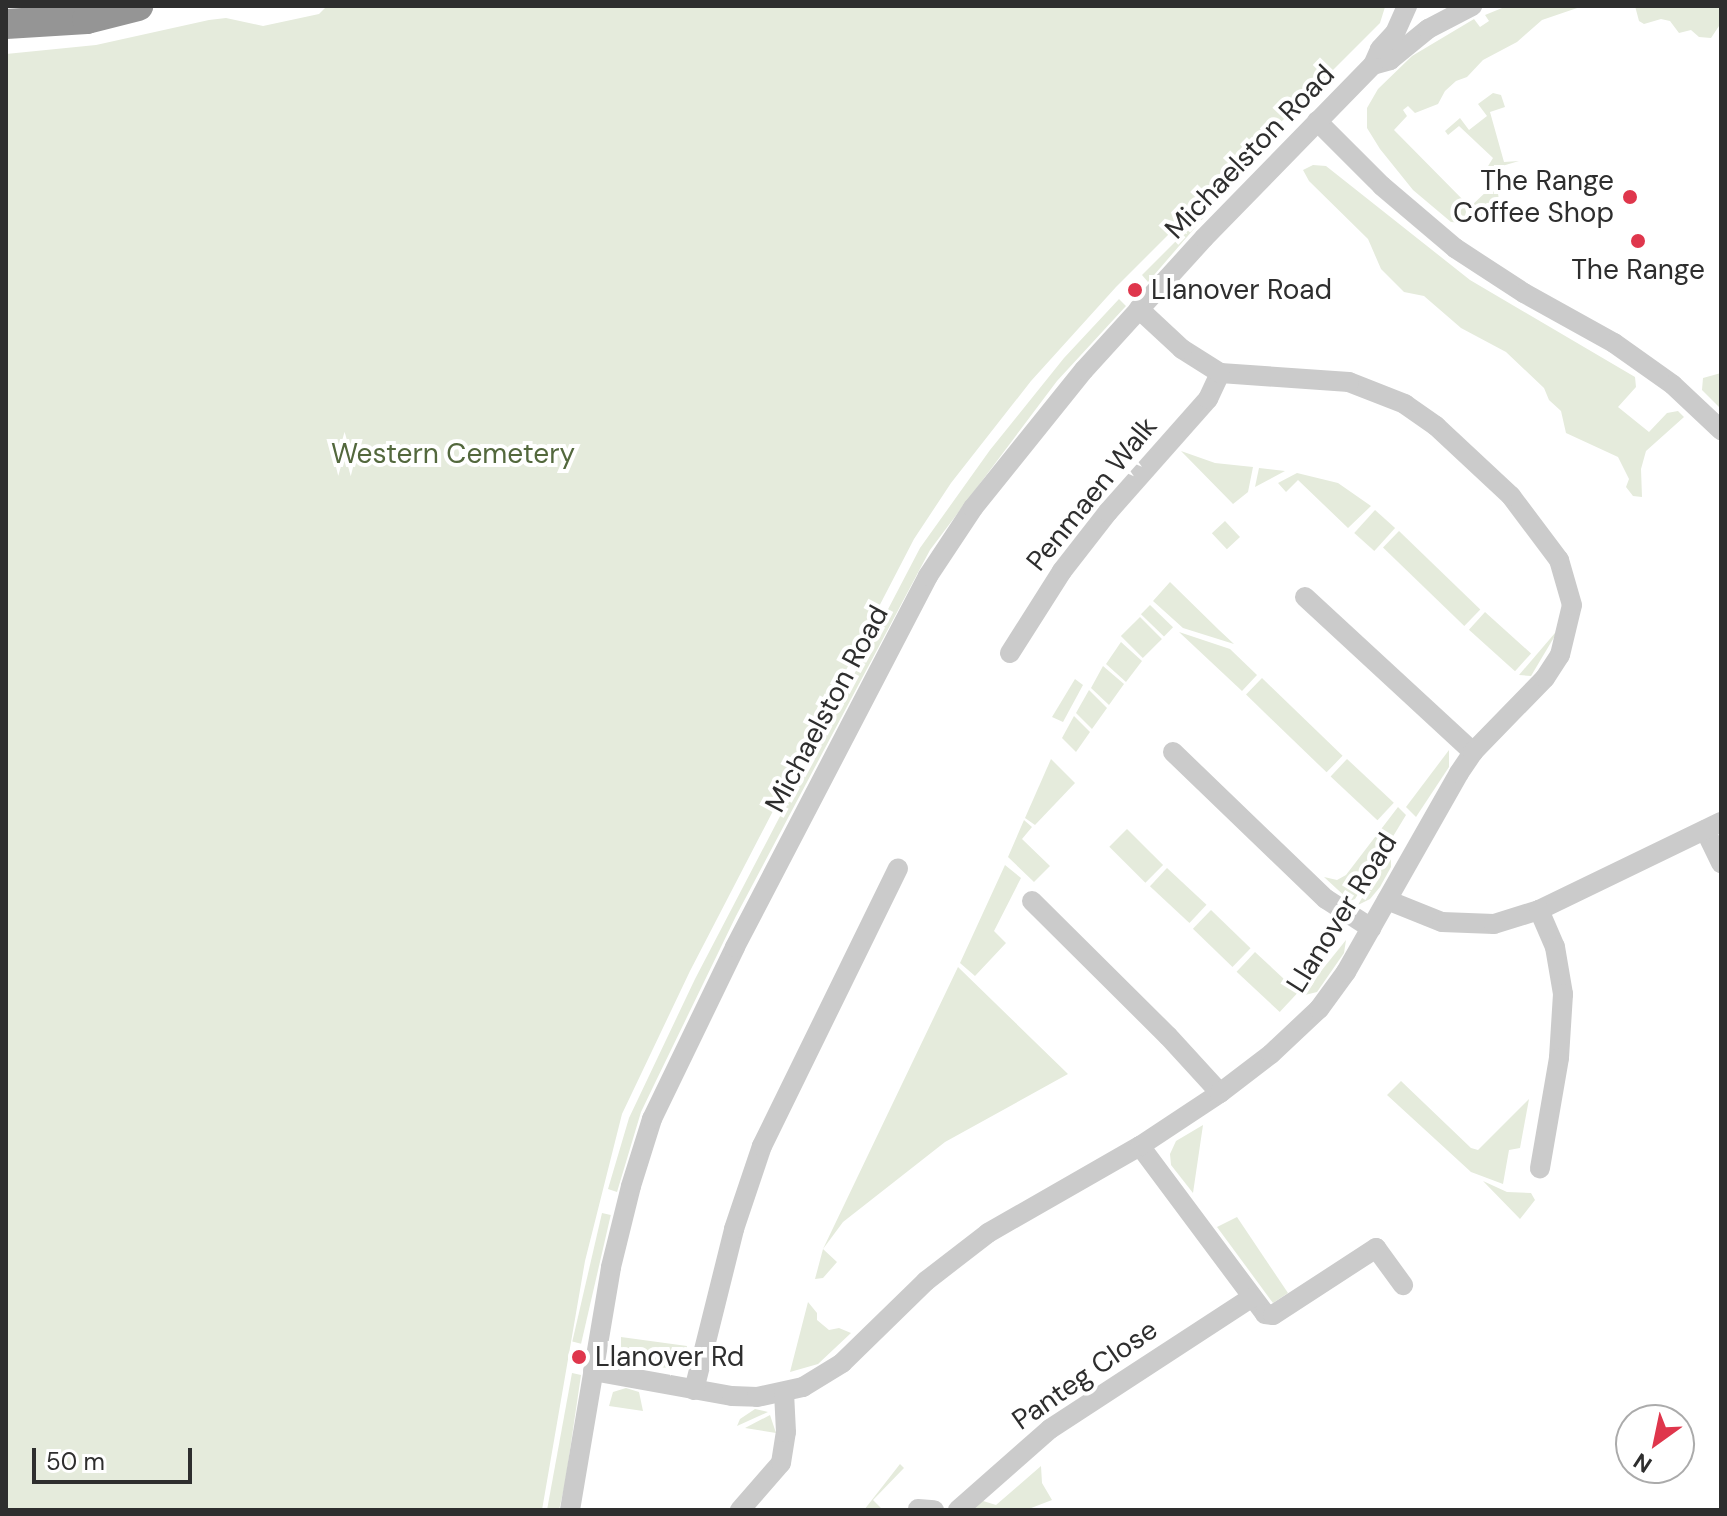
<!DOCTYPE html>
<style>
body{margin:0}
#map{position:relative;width:1727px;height:1516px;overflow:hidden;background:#fff;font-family:"DM Sans",sans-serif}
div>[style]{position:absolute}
.green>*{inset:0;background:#e5ebdc;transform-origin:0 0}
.minor>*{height:20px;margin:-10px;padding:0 10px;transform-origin:10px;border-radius:10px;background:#cbcbcb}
.highway>*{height:30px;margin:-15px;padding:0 15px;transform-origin:15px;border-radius:15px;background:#959595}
.dots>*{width:22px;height:22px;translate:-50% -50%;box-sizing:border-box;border:4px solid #fff;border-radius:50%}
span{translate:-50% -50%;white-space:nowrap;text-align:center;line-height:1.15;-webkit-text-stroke:8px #fff;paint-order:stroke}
.street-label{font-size:28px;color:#2e2e2e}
.poi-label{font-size:28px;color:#2e2e2e}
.right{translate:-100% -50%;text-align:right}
.left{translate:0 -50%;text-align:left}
.park-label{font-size:28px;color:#53683d}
.frame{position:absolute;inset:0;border:8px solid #2e2e2e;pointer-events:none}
.north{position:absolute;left:1615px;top:1404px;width:80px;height:80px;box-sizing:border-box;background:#fff;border:2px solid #ababab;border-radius:50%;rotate:213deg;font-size:22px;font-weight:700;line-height:32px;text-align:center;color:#2e2e2e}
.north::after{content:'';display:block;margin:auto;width:28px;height:36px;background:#df364c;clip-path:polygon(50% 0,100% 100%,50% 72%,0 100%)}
.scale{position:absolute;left:32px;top:1448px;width:160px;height:36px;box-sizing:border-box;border:4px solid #2e2e2e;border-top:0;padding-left:10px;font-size:24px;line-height:28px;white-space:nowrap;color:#2e2e2e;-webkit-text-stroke:6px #fff;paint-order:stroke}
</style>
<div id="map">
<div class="green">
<div style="clip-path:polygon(327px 6px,1385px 7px,1380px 23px,1116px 287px,1031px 381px,951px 483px,914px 539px,690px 971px,622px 1114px,585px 1261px,542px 1510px,6px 1510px,6px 54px,96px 45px,209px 20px,226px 18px,263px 26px,319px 14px)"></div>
<div style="clip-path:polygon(1507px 6px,1583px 6px,1542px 20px,1517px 42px,1483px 60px,1467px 77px,1456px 81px,1445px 91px,1438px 104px,1415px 113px,1408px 106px,1403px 110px,1407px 116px,1394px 130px,1470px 207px,1488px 190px,1498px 193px,1499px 201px,1492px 212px,1463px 223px,1451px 222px,1413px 190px,1380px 149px,1367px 128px,1367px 108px,1378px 89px,1412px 56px,1474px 19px,1480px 27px,1489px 21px,1485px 15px)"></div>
<div style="clip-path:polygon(1635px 6px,1721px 6px,1721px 23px,1711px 38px,1699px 37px,1691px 30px,1679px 33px,1670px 21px,1661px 19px,1644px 24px,1639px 21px)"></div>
<div style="clip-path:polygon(1493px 93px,1501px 95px,1505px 107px,1490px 112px,1504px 162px,1519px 161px,1485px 171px,1493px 158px,1459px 126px,1448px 135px,1445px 131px,1460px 118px,1469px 130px,1487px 116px,1478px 104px)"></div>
<div style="clip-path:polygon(1313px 165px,1326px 166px,1470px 280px,1635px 377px,1636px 387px,1618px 407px,1649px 432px,1667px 413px,1678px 411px,1684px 417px,1646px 451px,1641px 469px,1642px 497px,1633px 496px,1626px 487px,1629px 479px,1618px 457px,1566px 433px,1561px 411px,1549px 400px,1544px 388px,1506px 352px,1461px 328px,1424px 296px,1404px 292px,1381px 269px,1368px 239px,1309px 181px,1303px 170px)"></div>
<div style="clip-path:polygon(1210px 207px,1212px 208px,1148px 282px,1142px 275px)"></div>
<div style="clip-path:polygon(1119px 299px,1126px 306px,1057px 381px,930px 550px,736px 916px,654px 1085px,641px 1112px,617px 1192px,608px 1189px,629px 1118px,695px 979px,920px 548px,990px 450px,1064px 358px)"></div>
<div style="clip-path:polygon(1721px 373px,1721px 409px,1702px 390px,1703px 378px)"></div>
<div style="clip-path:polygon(1181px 451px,1215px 463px,1253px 467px,1248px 492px,1233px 504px)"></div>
<div style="clip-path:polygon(1259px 468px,1285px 471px,1255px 487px)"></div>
<div style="clip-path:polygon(1297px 473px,1338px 483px,1371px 506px,1348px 528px,1298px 480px,1286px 492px,1278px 483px)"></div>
<div style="left:1375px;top:510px;width:27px;height:31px;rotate:42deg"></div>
<div style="left:1225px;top:521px;width:22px;height:18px;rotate:47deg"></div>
<div style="left:1399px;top:531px;width:113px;height:23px;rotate:44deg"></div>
<div style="clip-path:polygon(1170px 582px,1219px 630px,1234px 644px,1183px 628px,1153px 601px)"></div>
<div style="left:1150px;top:605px;width:32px;height:13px;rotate:44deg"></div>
<div style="left:1485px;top:612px;width:62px;height:24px;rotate:42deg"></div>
<div style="left:1140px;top:617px;width:31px;height:27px;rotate:45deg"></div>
<div style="clip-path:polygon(1179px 632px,1230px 649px,1257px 675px,1242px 691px)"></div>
<div style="clip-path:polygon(1556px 634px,1531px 676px,1519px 675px,1555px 633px)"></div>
<div style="clip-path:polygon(1121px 642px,1142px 661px,1126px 682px,1106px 664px)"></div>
<div style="clip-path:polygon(1103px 666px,1124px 684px,1109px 705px,1091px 688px)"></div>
<div style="left:1262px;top:678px;width:112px;height:23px;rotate:44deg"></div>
<div style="clip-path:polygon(1075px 679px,1083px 685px,1063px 722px,1052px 717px)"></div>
<div style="clip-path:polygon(1089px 690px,1107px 708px,1092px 729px,1076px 713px)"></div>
<div style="clip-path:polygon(1074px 716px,1090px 732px,1076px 752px,1062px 738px)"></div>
<div style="clip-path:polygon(1449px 750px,1449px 767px,1416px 817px,1406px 807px)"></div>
<div style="clip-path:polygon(1051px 759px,1075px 783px,1035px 825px,1025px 818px)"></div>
<div style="left:1347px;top:759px;width:64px;height:24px;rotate:43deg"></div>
<div style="clip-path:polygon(1398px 807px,1406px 815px,1355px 899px,1350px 901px,1324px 877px,1337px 880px,1346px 875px)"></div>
<div style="clip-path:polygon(1024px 820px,1032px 827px,1022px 839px,1050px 866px,1034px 882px,1008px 857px)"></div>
<div style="left:1127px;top:829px;width:51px;height:25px;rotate:45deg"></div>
<div style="clip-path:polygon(1391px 847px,1391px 867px,1380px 887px,1370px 899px,1358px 905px)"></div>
<div style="clip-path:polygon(1005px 865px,1021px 878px,994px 931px,1006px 943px,975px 976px,960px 963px)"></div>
<div style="left:1167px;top:868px;width:54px;height:25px;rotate:43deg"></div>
<div style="left:1211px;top:910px;width:55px;height:26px;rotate:44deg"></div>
<div style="clip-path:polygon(1346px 940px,1344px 953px,1317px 992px,1301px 996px)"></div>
<div style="left:1255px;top:952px;width:59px;height:27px;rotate:43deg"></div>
<div style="clip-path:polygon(958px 967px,1068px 1074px,945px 1142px,843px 1222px,823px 1249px,837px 1262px,823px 1278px,815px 1279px,823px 1249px)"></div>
<div style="clip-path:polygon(1401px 1081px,1471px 1148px,1478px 1150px,1529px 1099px,1520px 1148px,1509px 1150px,1503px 1184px,1471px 1172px,1387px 1095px)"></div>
<div style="clip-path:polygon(1203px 1125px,1193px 1193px,1171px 1165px,1170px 1154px,1176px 1141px)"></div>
<div style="clip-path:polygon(1483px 1181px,1507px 1192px,1531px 1193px,1535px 1200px,1520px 1219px)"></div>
<div style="left:602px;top:1213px;width:9px;height:132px;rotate:13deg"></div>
<div style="clip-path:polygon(1237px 1217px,1288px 1293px,1273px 1303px,1217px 1227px)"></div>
<div style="clip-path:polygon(808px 1302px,817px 1313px,817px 1320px,829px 1330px,839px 1328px,851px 1333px,818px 1364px,790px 1372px)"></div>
<div style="clip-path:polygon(621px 1337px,687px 1346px,685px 1358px,671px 1369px,636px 1362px,621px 1347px)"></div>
<div style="clip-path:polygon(572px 1373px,581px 1375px,565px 1484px,559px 1510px,547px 1510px)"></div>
<div style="clip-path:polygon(626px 1388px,639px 1392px,643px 1411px,609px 1406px,613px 1392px)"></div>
<div style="clip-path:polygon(755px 1409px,768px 1412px,737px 1426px,740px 1419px)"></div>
<div style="clip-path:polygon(770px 1415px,776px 1433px,745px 1428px)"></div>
<div style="clip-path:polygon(900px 1464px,904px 1468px,873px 1500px,883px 1510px,864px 1510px)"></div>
<div style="clip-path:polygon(1041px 1466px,1042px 1483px,1052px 1500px,1026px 1510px,969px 1510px,980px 1500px,996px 1505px)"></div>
</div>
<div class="minor">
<div style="left:1373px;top:65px;width:18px;rotate:-16deg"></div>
<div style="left:1390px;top:60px;width:49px;rotate:-39.2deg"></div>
<div style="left:1428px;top:29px;width:50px;rotate:-27.6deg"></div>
<div style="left:1317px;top:121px;width:92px;rotate:45deg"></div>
<div style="left:1382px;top:186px;width:96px;rotate:40.3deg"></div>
<div style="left:1455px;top:248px;width:82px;rotate:33.1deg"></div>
<div style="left:1524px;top:293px;width:103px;rotate:29.1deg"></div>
<div style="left:1614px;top:343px;width:72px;rotate:35.4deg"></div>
<div style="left:1673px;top:385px;width:66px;rotate:43.2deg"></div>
<div style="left:1305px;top:597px;width:229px;rotate:42.7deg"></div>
<div style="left:1010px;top:653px;width:97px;rotate:-57.6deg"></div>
<div style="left:1062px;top:571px;width:75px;rotate:-52.1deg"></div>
<div style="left:1108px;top:512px;width:151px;rotate:-48.5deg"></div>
<div style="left:1208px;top:399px;width:29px;rotate:-65deg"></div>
<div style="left:1173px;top:752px;width:212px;rotate:43.9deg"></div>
<div style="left:1326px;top:899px;width:54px;rotate:32.8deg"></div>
<div style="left:1705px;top:830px;width:37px;rotate:64deg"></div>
<div style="left:1387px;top:900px;width:59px;rotate:21.8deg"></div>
<div style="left:1442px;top:922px;width:52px;rotate:2.2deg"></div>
<div style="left:1494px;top:924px;width:47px;rotate:-17.3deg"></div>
<div style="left:1539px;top:910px;width:202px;rotate:-25.8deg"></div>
<div style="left:1032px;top:901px;width:192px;rotate:44.8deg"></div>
<div style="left:1168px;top:1036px;width:77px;rotate:47.6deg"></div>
<div style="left:1539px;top:910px;width:40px;rotate:66.6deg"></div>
<div style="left:1555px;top:947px;width:48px;rotate:80.3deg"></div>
<div style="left:1563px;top:994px;width:64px;rotate:93.6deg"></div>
<div style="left:1559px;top:1058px;width:112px;rotate:99.8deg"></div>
<div style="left:1140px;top:1146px;width:209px;rotate:53.3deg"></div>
<div style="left:1265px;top:1314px;width:8px;rotate:7deg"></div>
<div style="left:1273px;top:1315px;width:123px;rotate:-33deg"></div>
<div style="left:1376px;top:1248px;width:46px;rotate:53.9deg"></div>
<div style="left:593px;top:1371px;width:141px;rotate:10.2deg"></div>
<div style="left:732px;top:1396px;width:25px;rotate:2deg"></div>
<div style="left:757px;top:1397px;width:47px;rotate:-12.3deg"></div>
<div style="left:803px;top:1387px;width:46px;rotate:-31.6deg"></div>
<div style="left:842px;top:1363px;width:117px;rotate:-44.3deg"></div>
<div style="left:926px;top:1281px;width:78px;rotate:-37.7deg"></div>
<div style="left:988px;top:1233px;width:175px;rotate:-29.8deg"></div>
<div style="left:1140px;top:1146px;width:96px;rotate:-33.5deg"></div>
<div style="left:1220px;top:1093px;width:64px;rotate:-37.4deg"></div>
<div style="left:1271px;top:1054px;width:66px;rotate:-43.2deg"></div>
<div style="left:1319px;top:1009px;width:46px;rotate:-53.9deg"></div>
<div style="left:1346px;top:972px;width:229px;rotate:-60.4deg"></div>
<div style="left:1459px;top:773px;width:25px;rotate:-56deg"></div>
<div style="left:1473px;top:752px;width:103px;rotate:-45.8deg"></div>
<div style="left:1545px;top:678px;width:27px;rotate:-57deg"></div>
<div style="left:1560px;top:655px;width:51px;rotate:-76.5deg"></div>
<div style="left:1572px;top:605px;width:47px;rotate:-106.1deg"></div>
<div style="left:1559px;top:560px;width:80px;rotate:-126.9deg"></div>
<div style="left:1511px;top:496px;width:103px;rotate:-137deg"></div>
<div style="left:1436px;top:426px;width:38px;rotate:-145deg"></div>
<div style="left:1405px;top:404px;width:60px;rotate:-158.6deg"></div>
<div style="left:1349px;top:382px;width:129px;rotate:-176deg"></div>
<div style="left:1220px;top:373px;width:45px;rotate:-147.7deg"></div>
<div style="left:1182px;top:349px;width:59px;rotate:-137.1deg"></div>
<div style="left:694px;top:1390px;width:166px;rotate:-76deg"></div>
<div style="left:734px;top:1229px;width:88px;rotate:-71.4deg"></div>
<div style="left:762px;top:1146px;width:309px;rotate:-63.9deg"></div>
<div style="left:918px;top:1509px;width:16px;rotate:4deg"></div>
<div style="left:570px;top:1510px;width:246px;rotate:-80.4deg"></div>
<div style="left:611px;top:1267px;width:83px;rotate:-76.1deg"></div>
<div style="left:631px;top:1186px;width:70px;rotate:-72.6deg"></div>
<div style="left:652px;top:1119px;width:191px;rotate:-64.2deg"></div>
<div style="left:735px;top:947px;width:418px;rotate:-62.5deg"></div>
<div style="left:928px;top:576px;width:82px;rotate:-56.5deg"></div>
<div style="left:973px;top:508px;width:177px;rotate:-51.2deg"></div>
<div style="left:1084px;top:370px;width:178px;rotate:-47.7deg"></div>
<div style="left:1204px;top:238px;width:242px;rotate:-45.7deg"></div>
<div style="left:1373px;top:65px;width:17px;rotate:-66deg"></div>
<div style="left:1380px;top:49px;width:22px;rotate:-47deg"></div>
<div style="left:1395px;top:33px;width:30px;rotate:-66deg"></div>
<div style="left:740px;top:1510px;width:62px;rotate:-48.9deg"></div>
<div style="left:781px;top:1463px;width:31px;rotate:-81deg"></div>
<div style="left:786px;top:1432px;width:40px;rotate:-92.9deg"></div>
<div style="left:958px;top:1510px;width:123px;rotate:-41.4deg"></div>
<div style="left:1050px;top:1429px;width:240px;rotate:-33.1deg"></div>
</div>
<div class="highway">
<div style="left:6px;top:24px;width:81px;rotate:-3.5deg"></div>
<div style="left:87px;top:19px;width:53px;rotate:-14.3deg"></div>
</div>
<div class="dots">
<div style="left:1630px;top:197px;background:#df364c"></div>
<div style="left:1638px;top:241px;background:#df364c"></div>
<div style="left:1135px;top:290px;background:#df364c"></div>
<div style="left:579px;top:1357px;background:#df364c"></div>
</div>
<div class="street-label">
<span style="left:1250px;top:152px;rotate:-46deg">Michaelston Road</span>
<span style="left:1092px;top:494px;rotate:-51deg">Penmaen Walk</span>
<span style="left:827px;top:709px;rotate:-62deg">Michaelston Road</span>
<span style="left:1342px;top:913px;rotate:-58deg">Llanover Road</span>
<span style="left:1085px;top:1375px;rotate:-35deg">Panteg Close</span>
</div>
<div class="poi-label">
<span class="right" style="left:1614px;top:197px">The Range<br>Coffee Shop</span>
<span style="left:1638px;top:270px">The Range</span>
<span class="left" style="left:1151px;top:290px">Llanover Road</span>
<span class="left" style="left:595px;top:1357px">Llanover Rd</span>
</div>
<div class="park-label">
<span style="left:453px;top:454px">Western Cemetery</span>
</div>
<div class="frame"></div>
<div class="north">N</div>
<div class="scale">50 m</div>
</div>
